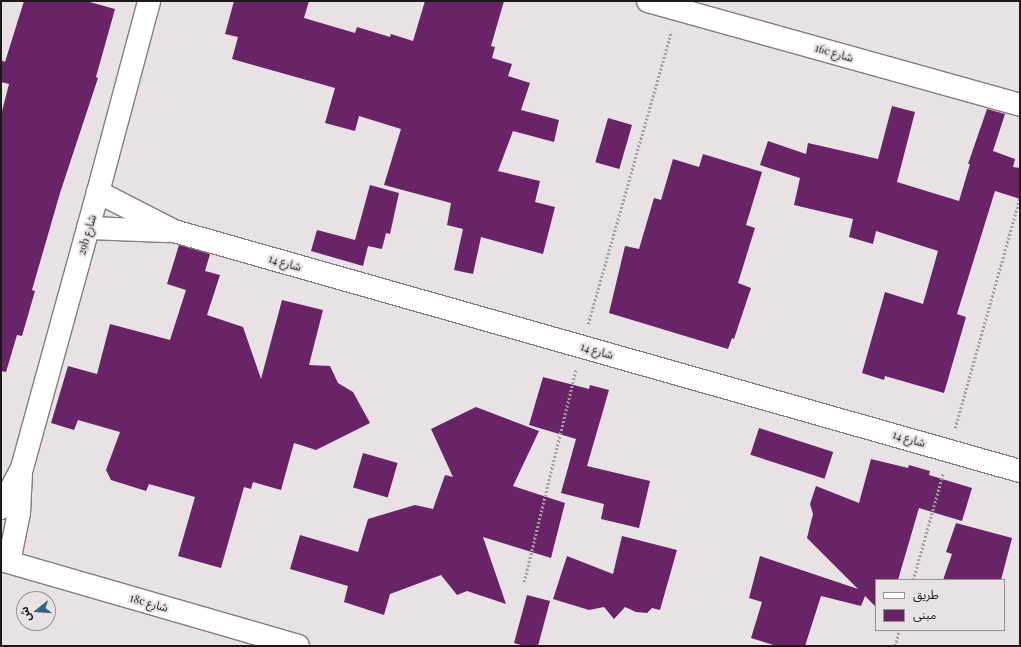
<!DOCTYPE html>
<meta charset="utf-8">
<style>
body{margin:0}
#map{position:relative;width:1021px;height:647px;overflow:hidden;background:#e8e2e4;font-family:"Playfair Display","Noto Sans Arabic",serif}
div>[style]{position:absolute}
.building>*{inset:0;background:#682467;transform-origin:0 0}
.path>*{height:2.5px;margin-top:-1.25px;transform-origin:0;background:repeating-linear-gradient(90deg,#a39fa0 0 2px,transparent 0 4px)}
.roads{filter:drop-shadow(1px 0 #817c7e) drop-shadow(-1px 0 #817c7e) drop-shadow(0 1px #817c7e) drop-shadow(0 -1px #817c7e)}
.minor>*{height:22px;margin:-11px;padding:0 11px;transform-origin:11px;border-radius:11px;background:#fff}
span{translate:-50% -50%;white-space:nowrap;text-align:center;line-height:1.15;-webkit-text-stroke:4px #e8e2e4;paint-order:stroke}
.street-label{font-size:11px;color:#1c1a1b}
.frame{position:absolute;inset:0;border:2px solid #1c1a1b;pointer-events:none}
.legend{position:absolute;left:875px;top:579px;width:130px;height:52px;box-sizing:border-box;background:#e8e2e4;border:1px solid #969294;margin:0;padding:5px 7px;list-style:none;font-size:12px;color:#1c1a1b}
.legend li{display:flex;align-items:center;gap:8px;height:20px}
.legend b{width:20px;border:1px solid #969294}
.north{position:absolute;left:16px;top:591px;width:40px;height:40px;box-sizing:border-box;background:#e8e2e4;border:1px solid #969294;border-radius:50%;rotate:253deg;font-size:11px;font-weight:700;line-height:16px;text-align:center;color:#1c1a1b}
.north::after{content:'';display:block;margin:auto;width:14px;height:18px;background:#306681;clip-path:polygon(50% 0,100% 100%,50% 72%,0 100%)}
</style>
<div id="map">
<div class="building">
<div style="clip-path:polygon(24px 1px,86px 1px,115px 9px,96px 77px,98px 78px,60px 193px,32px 290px,35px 291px,22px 336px,17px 335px,6px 372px,1px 371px,1px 115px,9px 84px,1px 82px,1px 60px,5px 62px)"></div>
<div style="clip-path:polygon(234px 1px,309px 1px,304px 18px,355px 33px,357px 27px,390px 37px,391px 34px,413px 41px,425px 1px,504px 1px,491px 46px,495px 47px,492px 58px,512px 64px,508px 76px,530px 83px,521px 110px,559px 120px,554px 142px,513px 131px,498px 171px,540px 181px,535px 202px,555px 207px,543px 254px,481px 237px,473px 274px,454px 270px,463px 229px,447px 225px,451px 203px,384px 185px,401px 129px,359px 116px,355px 131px,325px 123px,335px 88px,232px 59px,238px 37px,225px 34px)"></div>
<div style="clip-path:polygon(892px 106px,915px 112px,897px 182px,959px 201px,970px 164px,968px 164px,987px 109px,1005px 114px,993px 151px,1015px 159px,1013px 167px,1020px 168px,1020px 199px,995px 191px,957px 314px,966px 317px,944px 393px,885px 376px,884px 380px,862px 373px,885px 292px,923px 304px,938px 251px,876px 231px,873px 244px,849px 237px,853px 219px,794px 205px,800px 178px,760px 165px,768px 141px,806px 154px,808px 143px,878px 159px)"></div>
<div style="left:608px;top:118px;width:25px;height:46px;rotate:16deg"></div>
<div style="clip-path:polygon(703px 154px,762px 172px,746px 225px,755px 228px,738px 283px,751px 288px,734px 339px,732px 338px,728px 349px,609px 313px,625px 246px,639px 249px,654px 198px,661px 200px,673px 159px,699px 167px)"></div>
<div style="clip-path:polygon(370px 185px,399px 193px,390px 234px,386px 233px,382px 249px,368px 246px,363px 266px,311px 251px,317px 230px,355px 240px)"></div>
<div style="clip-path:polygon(179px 245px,210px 254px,205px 271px,220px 275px,207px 315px,243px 327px,261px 379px,282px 300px,323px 310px,309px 365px,330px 366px,338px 383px,353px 392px,370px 423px,316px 450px,294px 443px,281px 490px,253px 482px,251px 489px,244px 487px,221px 568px,178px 556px,195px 497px,149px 484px,146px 491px,111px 480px,106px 470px,120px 432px,78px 420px,74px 430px,51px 423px,68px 366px,97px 374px,110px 324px,170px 340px,186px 290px,167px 284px)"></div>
<div style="clip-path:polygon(543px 377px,589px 389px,590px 385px,609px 390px,587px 466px,650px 481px,639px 528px,601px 519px,604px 504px,561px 493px,576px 439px,529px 425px)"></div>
<div style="clip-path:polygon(476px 407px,539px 431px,513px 486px,565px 503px,551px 558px,483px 537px,506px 604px,467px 591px,457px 595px,441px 575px,390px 594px,384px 615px,344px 602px,348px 586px,290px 569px,300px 535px,358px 552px,368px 519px,415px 505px,433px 509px,445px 475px,453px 477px,431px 429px)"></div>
<div style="left:759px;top:428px;width:78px;height:28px;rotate:18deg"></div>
<div style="left:363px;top:453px;width:36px;height:36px;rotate:16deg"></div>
<div style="clip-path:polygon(871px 459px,908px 468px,909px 465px,930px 471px,929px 475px,972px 488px,962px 521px,919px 508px,898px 580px,876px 580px,876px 607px,865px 596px,861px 606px,821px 596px,805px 646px,777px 646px,751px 638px,762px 602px,749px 598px,760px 556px,858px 589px,807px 538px,813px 514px,810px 504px,816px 486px,859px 503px)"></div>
<div style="clip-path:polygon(956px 523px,1012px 538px,1001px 580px,943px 580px,952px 554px,946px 552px)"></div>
<div style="clip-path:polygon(622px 536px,677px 550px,660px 610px,652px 608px,647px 613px,636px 612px,625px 607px,614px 619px,604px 607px,589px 610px,553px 599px,567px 556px,613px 574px)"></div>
<div style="clip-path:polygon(527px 595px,550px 601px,538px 646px,524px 646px,514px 643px)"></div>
</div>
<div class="path">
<div style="left:588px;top:324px;width:304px;rotate:-74.1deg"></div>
<div style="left:955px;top:428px;width:240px;rotate:-74.3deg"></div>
<div style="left:913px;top:580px;width:111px;rotate:-74.3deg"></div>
<div style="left:524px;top:582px;width:219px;rotate:-76.3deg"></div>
<div style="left:895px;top:646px;width:16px;rotate:-76deg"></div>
</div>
<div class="roads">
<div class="minor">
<div style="left:648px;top:1px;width:386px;rotate:15.6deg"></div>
<div style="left:98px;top:192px;width:85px;rotate:27.2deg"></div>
<div style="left:174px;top:231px;width:879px;rotate:15.84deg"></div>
<div style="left:88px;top:228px;width:79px;rotate:2.2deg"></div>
<div style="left:1px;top:508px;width:45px;rotate:-62.3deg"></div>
<div style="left:22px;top:468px;width:286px;rotate:-74.6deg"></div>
<div style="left:98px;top:192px;width:198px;rotate:-75deg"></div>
<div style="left:1px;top:560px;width:309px;rotate:16.1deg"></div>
<div style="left:9px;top:562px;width:50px;rotate:-78.5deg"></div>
<div style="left:19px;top:513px;width:40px;rotate:-87.1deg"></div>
</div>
</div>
<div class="street-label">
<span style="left:834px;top:53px;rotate:16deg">16c شارع</span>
<span style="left:87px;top:235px;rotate:-74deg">29b شارع</span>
<span style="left:285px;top:263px;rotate:16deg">شارع 14</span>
<span style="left:597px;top:351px;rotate:16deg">شارع 14</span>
<span style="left:909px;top:439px;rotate:16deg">شارع 14</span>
<span style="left:149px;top:603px;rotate:16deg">18c شارع</span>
</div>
<div class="frame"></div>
<ul class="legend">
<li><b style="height:5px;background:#fff"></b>طريق</li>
<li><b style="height:11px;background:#682467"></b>مبنى</li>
</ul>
<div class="north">ش</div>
</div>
